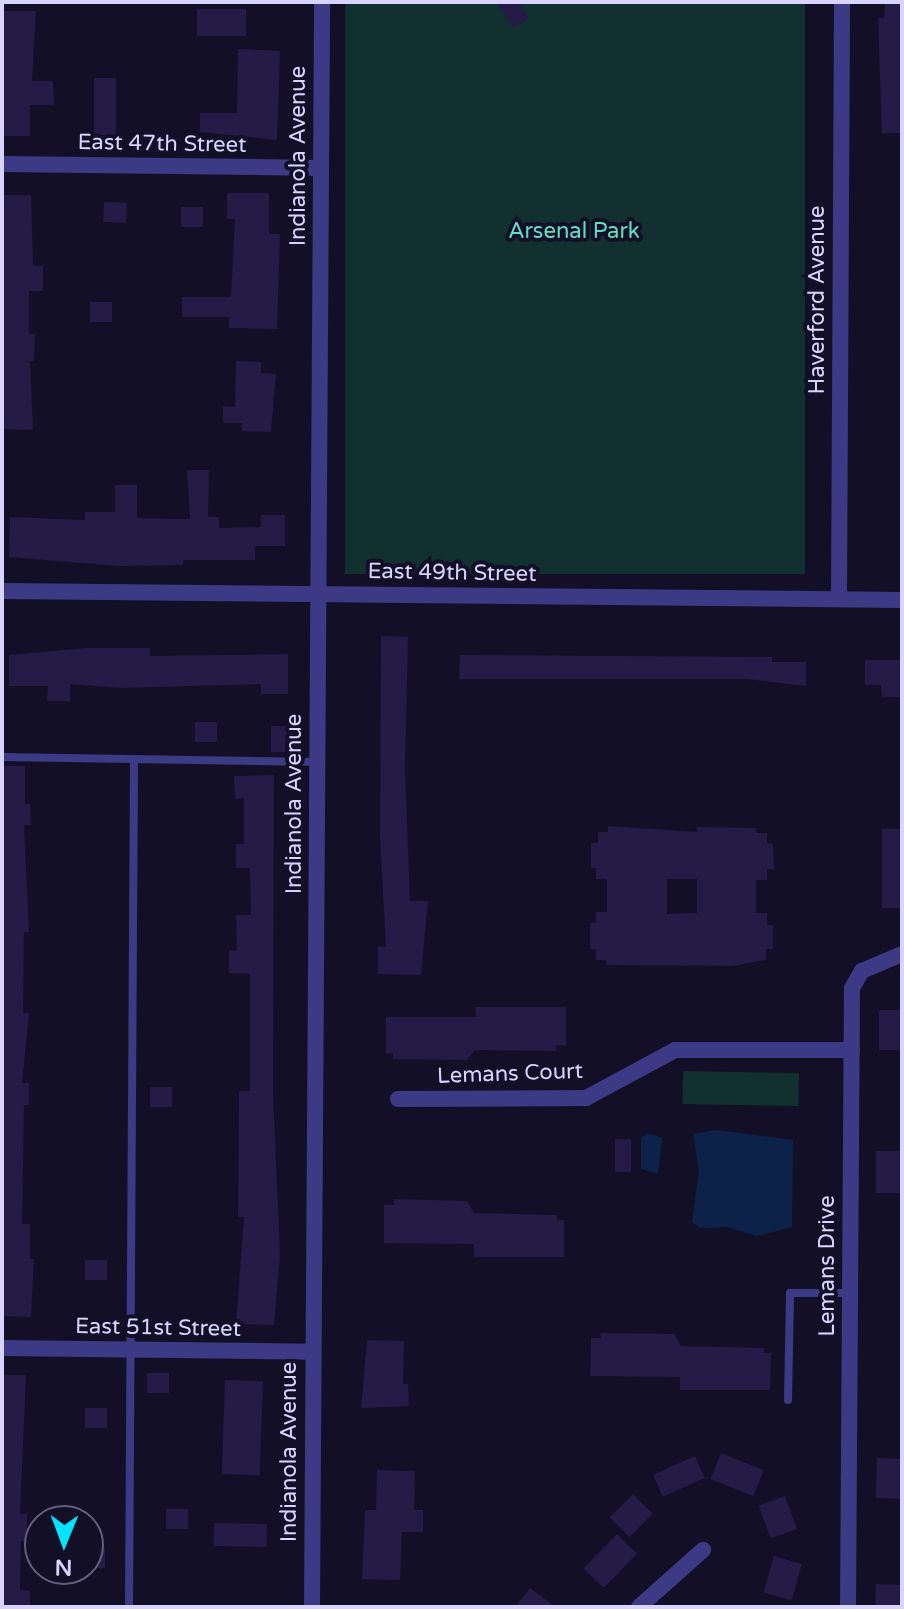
<!DOCTYPE html>
<style>
body{margin:0}
#map{position:relative;width:904px;height:1609px;overflow:hidden;background:#130f26;font-family:"Varela Round",sans-serif}
div>[style]{position:absolute}
.green>*{inset:0;background:#12302f;transform-origin:0 0}
.water>*{inset:0;background:#0c2248}
.building>*{inset:0;background:#241b47;transform-origin:0 0}
.lane>*{height:8px;margin:-4px;padding:0 4px;transform-origin:4px;border-radius:4px;background:#3d3a85}
.street>*{height:16px;margin:-8px;padding:0 8px;transform-origin:8px;border-radius:8px;background:#3d3a85}
span{translate:-50% -50%;white-space:nowrap;text-align:center;line-height:1.15;-webkit-text-stroke:8px #130f26;paint-order:stroke}
.street-label{font-size:22px;color:#d9d4ff}
.park-label{font-size:22px;color:#5fe0c0}
.frame{position:absolute;inset:0;border:4px solid #d9d4ff;pointer-events:none}
.north{position:absolute;left:24px;top:1505px;width:80px;height:80px;box-sizing:border-box;background:#130f26;border:2px solid #625e7d;border-radius:50%;rotate:181deg;font-size:22px;font-weight:700;line-height:32px;text-align:center;color:#d9d4ff}
.north::after{content:'';display:block;margin:auto;width:28px;height:36px;background:#00e5ff;clip-path:polygon(50% 0,100% 100%,50% 72%,0 100%)}
</style>
<div id="map">
<div class="green">
<div style="left:345px;top:2px;width:460px;height:572px"></div>
<div style="left:683px;top:1071px;width:116px;height:33px;rotate:1deg"></div>
</div>
<div class="water">
<div style="clip-path:polygon(716px 1130px,793px 1140px,792px 1227px,757px 1236px,727px 1227px,700px 1228px,692px 1222px,699px 1170px,693px 1134px)"></div>
<div style="clip-path:polygon(647px 1133px,662px 1138px,658px 1174px,641px 1169px,641px 1138px)"></div>
</div>
<div class="building">
<div style="clip-path:polygon(496px 2px,518px 2px,529px 18px,513px 28px)"></div>
<div style="clip-path:polygon(885px 2px,902px 2px,902px 133px,882px 133px,878px 18px,884px 18px)"></div>
<div style="left:197px;top:9px;width:49px;height:27px"></div>
<div style="clip-path:polygon(2px 11px,36px 11px,32px 81px,53px 81px,54px 105px,30px 105px,30px 136px,2px 136px)"></div>
<div style="clip-path:polygon(238px 49px,280px 51px,277px 140px,200px 132px,200px 113px,237px 113px)"></div>
<div style="left:94px;top:78px;width:22px;height:57px"></div>
<div style="clip-path:polygon(227px 193px,269px 193px,269px 234px,280px 234px,277px 329px,229px 328px,229px 317px,182px 317px,182px 297px,231px 297px,235px 219px,227px 219px)"></div>
<div style="clip-path:polygon(2px 195px,31px 195px,33px 265px,43px 266px,43px 291px,29px 291px,29px 334px,35px 334px,34px 361px,30px 361px,33px 430px,2px 429px)"></div>
<div style="left:104px;top:202px;width:23px;height:20px;rotate:2deg"></div>
<div style="left:181px;top:207px;width:22px;height:20px"></div>
<div style="left:90px;top:302px;width:22px;height:20px"></div>
<div style="clip-path:polygon(236px 361px,261px 362px,261px 373px,276px 374px,271px 432px,242px 431px,242px 423px,223px 423px,223px 406px,235px 407px)"></div>
<div style="clip-path:polygon(187px 470px,209px 470px,208px 517px,219px 517px,219px 528px,261px 527px,261px 515px,285px 515px,285px 546px,255px 546px,255px 560px,183px 560px,183px 565px,121px 566px,9px 557px,10px 517px,85px 520px,85px 512px,115px 512px,115px 485px,137px 485px,137px 518px,190px 519px)"></div>
<div style="clip-path:polygon(381px 636px,408px 637px,405px 769px,410px 901px,428px 901px,421px 975px,378px 974px,378px 947px,386px 947px,380px 839px)"></div>
<div style="clip-path:polygon(86px 648px,150px 648px,150px 656px,288px 654px,288px 694px,261px 694px,261px 684px,118px 688px,70px 684px,70px 701px,47px 701px,48px 686px,9px 686px,9px 655px)"></div>
<div style="clip-path:polygon(460px 655px,772px 657px,772px 662px,806px 662px,806px 686px,748px 679px,459px 679px)"></div>
<div style="clip-path:polygon(865px 660px,902px 660px,902px 697px,882px 697px,881px 685px,865px 685px)"></div>
<div style="left:195px;top:722px;width:22px;height:20px"></div>
<div style="left:271px;top:726px;width:21px;height:26px"></div>
<div style="clip-path:polygon(2px 766px,25px 766px,25px 804px,30px 804px,31px 825px,24px 825px,29px 932px,24px 932px,23px 1013px,29px 1013px,22px 1083px,29px 1083px,29px 1105px,24px 1105px,22px 1224px,30px 1224px,30px 1259px,34px 1259px,31px 1317px,2px 1316px)"></div>
<div style="clip-path:polygon(274px 775px,273px 1092px,280px 1254px,274px 1325px,236px 1324px,244px 1217px,238px 1217px,239px 1091px,250px 1091px,250px 974px,229px 973px,229px 950px,237px 951px,236px 915px,251px 915px,250px 868px,236px 868px,236px 844px,244px 844px,244px 798px,235px 799px,234px 776px)"></div>
<div style="clip-path:polygon(evenodd,608px 826px,697px 832px,697px 827px,756px 828px,757px 833px,767px 833px,767px 843px,773px 844px,774px 869px,767px 869px,767px 880px,756px 880px,756px 913px,767px 913px,767px 925px,773px 925px,773px 949px,766px 949px,766px 960px,733px 966px,606px 965px,606px 960px,596px 960px,596px 949px,590px 949px,590px 923px,596px 923px,596px 912px,607px 912px,607px 879px,596px 879px,596px 868px,591px 868px,591px 843px,598px 843px,598px 832px,608px 832px,608px 826px,667px 879px,697px 879px,697px 913px,667px 914px,667px 879px)"></div>
<div style="left:882px;top:829px;width:20px;height:79px"></div>
<div style="clip-path:polygon(475px 1007px,566px 1007px,566px 1045px,556px 1045px,556px 1051px,475px 1050px,467px 1060px,393px 1059px,393px 1053px,386px 1053px,386px 1017px,476px 1017px)"></div>
<div style="left:879px;top:1010px;width:23px;height:40px"></div>
<div style="left:150px;top:1087px;width:22px;height:20px"></div>
<div style="left:615px;top:1139px;width:16px;height:33px"></div>
<div style="left:876px;top:1151px;width:26px;height:42px"></div>
<div style="clip-path:polygon(394px 1199px,467px 1201px,474px 1213px,557px 1215px,557px 1220px,564px 1220px,564px 1257px,474px 1257px,474px 1244px,384px 1243px,384px 1205px,394px 1205px)"></div>
<div style="left:85px;top:1260px;width:22px;height:20px"></div>
<div style="clip-path:polygon(600px 1333px,674px 1334px,681px 1346px,764px 1348px,764px 1353px,771px 1353px,770px 1390px,680px 1390px,680px 1377px,590px 1376px,591px 1338px,601px 1338px)"></div>
<div style="clip-path:polygon(367px 1340px,404px 1341px,403px 1384px,408px 1384px,409px 1406px,361px 1408px)"></div>
<div style="left:147px;top:1373px;width:22px;height:20px"></div>
<div style="clip-path:polygon(2px 1375px,26px 1375px,20px 1514px,27px 1514px,27px 1541px,21px 1541px,20px 1590px,30px 1591px,30px 1607px,2px 1607px)"></div>
<div style="left:225px;top:1380px;width:38px;height:94px;rotate:2deg"></div>
<div style="left:85px;top:1408px;width:22px;height:20px"></div>
<div style="left:721px;top:1453px;width:46px;height:28px;rotate:22deg"></div>
<div style="left:695px;top:1456px;width:24px;height:46px;rotate:66deg"></div>
<div style="left:877px;top:1458px;width:25px;height:40px;rotate:2deg"></div>
<div style="clip-path:polygon(377px 1470px,415px 1471px,414px 1510px,423px 1510px,423px 1532px,402px 1532px,400px 1580px,362px 1579px,365px 1510px,376px 1510px)"></div>
<div style="left:633px;top:1494px;width:28px;height:33px;rotate:45deg"></div>
<div style="left:785px;top:1496px;width:35px;height:28px;rotate:70deg"></div>
<div style="left:166px;top:1509px;width:22px;height:20px"></div>
<div style="left:214px;top:1523px;width:53px;height:23px;rotate:1deg"></div>
<div style="left:617px;top:1534px;width:28px;height:48px;rotate:44deg"></div>
<div style="left:88px;top:1548px;width:17px;height:20px"></div>
<div style="left:774px;top:1556px;width:29px;height:38px;rotate:16deg"></div>
<div style="left:876px;top:1584px;width:26px;height:23px;rotate:2deg"></div>
<div style="clip-path:polygon(530px 1588px,556px 1607px,515px 1607px)"></div>
</div>
<div class="lane">
<div style="left:2px;top:757px;width:315px;rotate:0.9deg"></div>
<div style="left:788px;top:1400px;width:107px;rotate:-88.9deg"></div>
<div style="left:790px;top:1293px;width:59px"></div>
<div style="left:129px;top:1607px;width:847px;rotate:-89.66deg"></div>
</div>
<div class="street">
<div style="left:2px;top:164px;width:319px;rotate:0.7deg"></div>
<div style="left:2px;top:591px;width:900px;rotate:0.57deg"></div>
<div style="left:839px;top:599px;width:597px;rotate:-89.71deg"></div>
<div style="left:398px;top:1099px;width:188px;rotate:-0.3deg"></div>
<div style="left:586px;top:1098px;width:101px;rotate:-28.3deg"></div>
<div style="left:675px;top:1050px;width:177px"></div>
<div style="left:2px;top:1348px;width:311px;rotate:0.7deg"></div>
<div style="left:312px;top:1607px;width:1605px;rotate:-89.64deg"></div>
<div style="left:639px;top:1607px;width:86px;rotate:-41.7deg"></div>
<div style="left:848px;top:1607px;width:619px;rotate:-89.63deg"></div>
<div style="left:852px;top:988px;width:20px;rotate:-60deg"></div>
<div style="left:862px;top:971px;width:43px;rotate:-23deg"></div>
</div>
<div class="street-label">
<span style="left:162px;top:144px;rotate:1deg">East 47th Street</span>
<span style="left:299px;top:156px;rotate:-90deg">Indianola Avenue</span>
<span style="left:818px;top:300px;rotate:-90deg">Haverford Avenue</span>
<span style="left:452px;top:573px;rotate:1deg">East 49th Street</span>
<span style="left:295px;top:804px;rotate:-90deg">Indianola Avenue</span>
<span style="left:510px;top:1074px;rotate:-2deg">Lemans Court</span>
<span style="left:828px;top:1266px;rotate:-90deg">Lemans Drive</span>
<span style="left:158px;top:1328px;rotate:1deg">East 51st Street</span>
<span style="left:290px;top:1452px;rotate:-90deg">Indianola Avenue</span>
</div>
<div class="park-label">
<span style="left:574px;top:232px">Arsenal Park</span>
</div>
<div class="frame"></div>
<div class="north">N</div>
</div>
